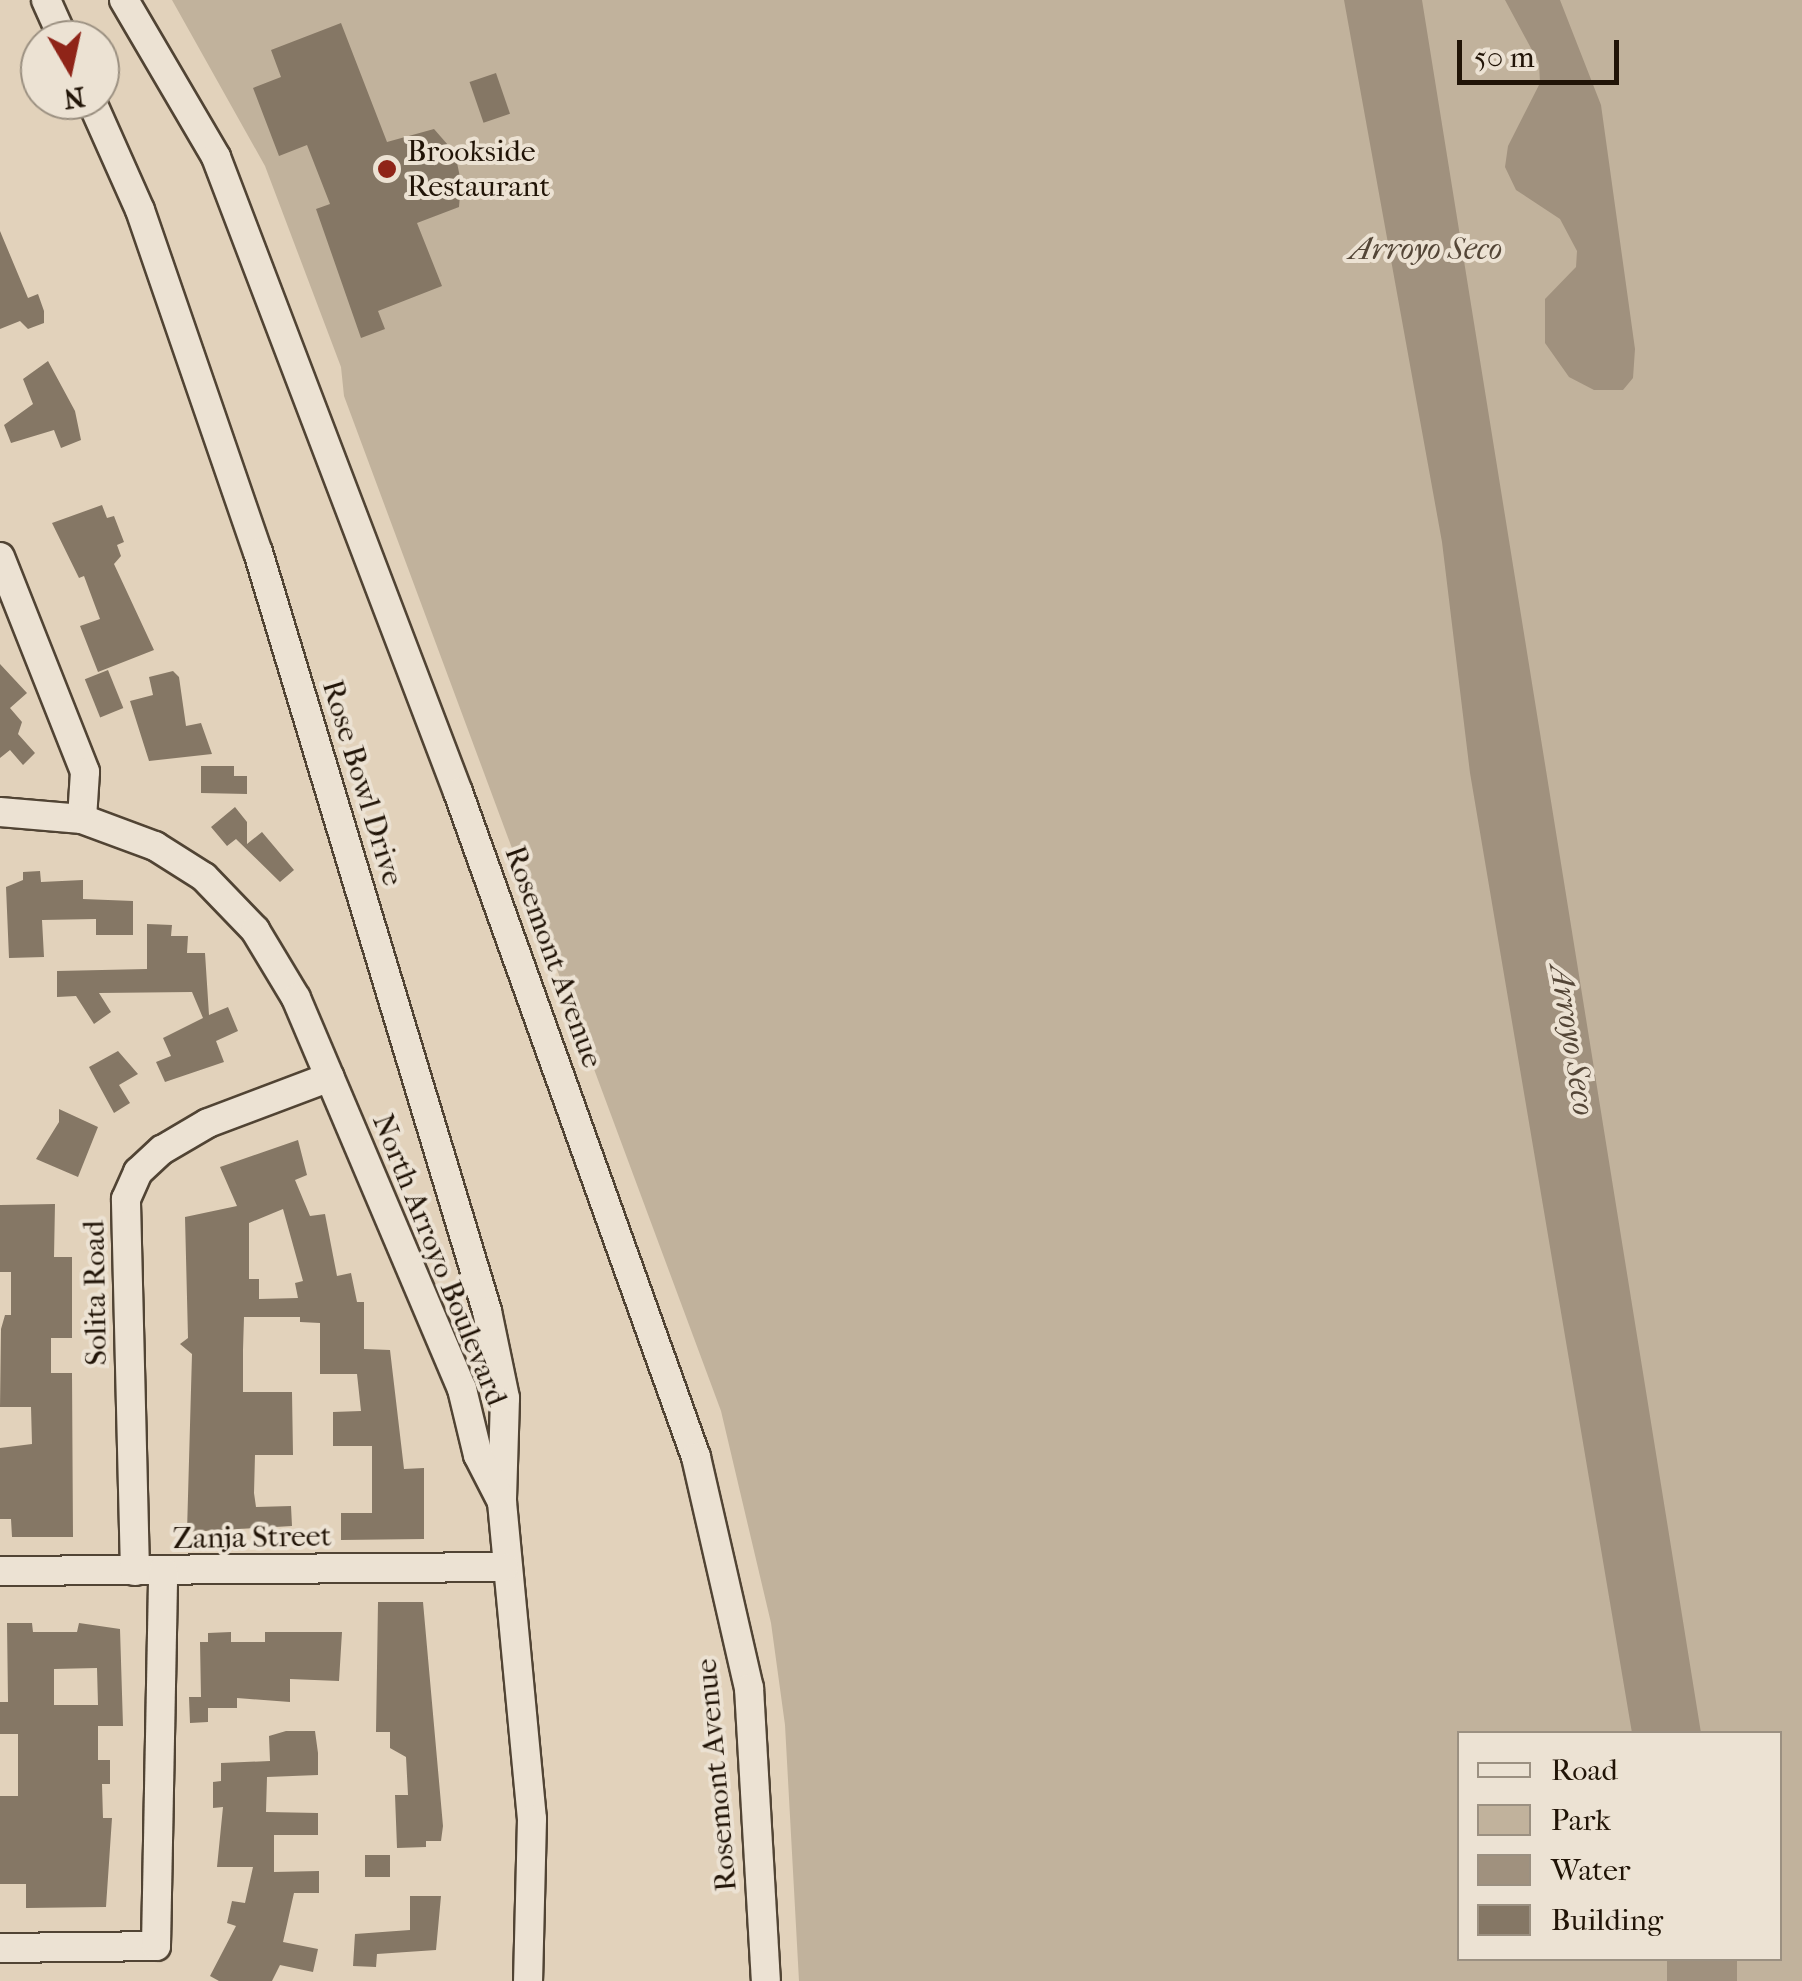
<!DOCTYPE html>
<style>
body{margin:0}
#map{position:relative;width:1802px;height:1981px;overflow:hidden;background:#e2d2bb;font-family:"IM FELL French Canon",serif}
div>[style]{position:absolute}
.green>*{inset:0;background:#c1b29c}
.water>*{inset:0;background:#a0917e;transform-origin:0 0}
.building>*{inset:0;background:#857765;transform-origin:0 0}
.roads{filter:drop-shadow(2px 0 #514434) drop-shadow(-2px 0 #514434) drop-shadow(0 2px #514434) drop-shadow(0 -2px #514434)}
.minor>*{height:28px;margin:-14px;padding:0 14px;transform-origin:14px;border-radius:14px;background:#ece2d3}
.dots>*{width:28px;height:28px;translate:-50% -50%;box-sizing:border-box;border:5px solid #ece2d3;border-radius:50%}
span{translate:-50% -50%;white-space:nowrap;text-align:center;line-height:1.15;-webkit-text-stroke:8px #ece2d3;paint-order:stroke}
.poi-label{font-size:30px;color:#211407}
.left{translate:0 -50%;text-align:left}
.street-label{font-size:30px;color:#211407}
.water-label{font-size:32px;color:#544637;font-style:italic}
.legend{position:absolute;left:1457px;top:1731px;width:325px;height:230px;box-sizing:border-box;background:#ece2d3;border:2px solid #9b9081;margin:0;padding:12px 18px;list-style:none;font-size:30px;color:#211407}
.legend li{display:flex;align-items:center;gap:20px;height:50px}
.legend b{width:50px;border:2px solid #9b9081}
.north{position:absolute;left:20px;top:20px;width:100px;height:100px;box-sizing:border-box;background:#ece2d3;border:2px solid #9b9081;border-radius:50%;rotate:171deg;font-size:28px;font-weight:700;line-height:40px;text-align:center;color:#211407}
.north::after{content:'';display:block;margin:auto;width:35px;height:45px;background:#8f2418;clip-path:polygon(50% 0,100% 100%,50% 72%,0 100%)}
.scale{position:absolute;left:1457px;top:40px;width:162px;height:45px;box-sizing:border-box;border:5px solid #211407;border-top:0;padding-left:12px;font-size:30px;line-height:35px;white-space:nowrap;color:#211407;-webkit-text-stroke:8px #ece2d3;paint-order:stroke}
</style>
<div id="map">
<div class="green">
<div style="clip-path:polygon(evenodd,172px 0,1802px 0,1802px 1981px,799px 1981px,785px 1725px,771px 1623px,721px 1411px,344px 396px,341px 367px,265px 166px,172px 0,1460px 1734px,1780px 1734px,1780px 1958px,1460px 1958px,1460px 1734px)"></div>
</div>
<div class="water">
<div style="clip-path:polygon(1344px 0,1422px 0,1701px 1733px,1632px 1733px,1470px 773px,1442px 542px)"></div>
<div style="clip-path:polygon(1505px 0,1560px 0,1601px 105px,1635px 349px,1633px 378px,1623px 390px,1594px 390px,1569px 377px,1545px 343px,1545px 299px,1576px 267px,1577px 251px,1560px 219px,1516px 190px,1505px 167px,1508px 146px,1540px 83px,1539px 63px)"></div>
<div style="left:1667px;top:1959px;width:70px;height:22px"></div>
</div>
<div class="building">
<div style="clip-path:polygon(341px 23px,387px 142px,434px 129px,455px 153px,461px 182px,459px 207px,417px 223px,442px 286px,378px 311px,385px 329px,361px 338px,316px 209px,330px 204px,307px 145px,279px 156px,253px 88px,281px 77px,271px 50px)"></div>
<div style="left:496px;top:73px;width:43px;height:28px;rotate:71deg"></div>
<div style="clip-path:polygon(0 231px,28px 298px,38px 294px,44px 311px,44px 323px,28px 329px,20px 321px,0 329px)"></div>
<div style="clip-path:polygon(48px 361px,75px 411px,81px 440px,61px 448px,54px 430px,11px 443px,4px 425px,33px 404px,23px 379px)"></div>
<div style="clip-path:polygon(102px 505px,107px 518px,114px 516px,124px 542px,117px 545px,121px 556px,114px 564px,154px 650px,98px 672px,80px 626px,100px 619px,84px 576px,79px 578px,52px 523px)"></div>
<div style="clip-path:polygon(0 664px,27px 693px,10px 708px,22px 722px,18px 734px,35px 753px,23px 765px,10px 750px,0 758px)"></div>
<div style="left:108px;top:670px;width:41px;height:25px;rotate:68deg"></div>
<div style="clip-path:polygon(173px 671px,179px 677px,186px 726px,201px 723px,212px 754px,149px 761px,130px 701px,153px 695px,149px 677px)"></div>
<div style="clip-path:polygon(201px 766px,234px 766px,234px 776px,247px 776px,247px 794px,201px 793px)"></div>
<div style="clip-path:polygon(235px 807px,247px 822px,247px 844px,262px 832px,294px 870px,280px 882px,236px 839px,227px 846px,211px 827px)"></div>
<div style="clip-path:polygon(40px 871px,41px 882px,83px 880px,83px 899px,133px 901px,133px 935px,96px 935px,96px 919px,42px 920px,44px 957px,9px 958px,6px 887px,23px 880px,23px 872px)"></div>
<div style="clip-path:polygon(147px 924px,172px 925px,171px 936px,188px 936px,187px 953px,205px 953px,209px 1015px,228px 1007px,238px 1031px,216px 1041px,224px 1062px,165px 1082px,156px 1062px,171px 1056px,163px 1038px,203px 1018px,192px 992px,99px 993px,111px 1012px,94px 1024px,76px 996px,57px 997px,57px 971px,147px 969px)"></div>
<div style="clip-path:polygon(118px 1051px,138px 1074px,119px 1085px,130px 1103px,114px 1113px,89px 1067px)"></div>
<div style="clip-path:polygon(59px 1109px,98px 1127px,78px 1177px,36px 1159px,59px 1122px)"></div>
<div style="clip-path:polygon(evenodd,298px 1140px,307px 1175px,295px 1180px,310px 1216px,325px 1214px,337px 1276px,351px 1273px,357px 1302px,364px 1302px,364px 1349px,390px 1350px,404px 1469px,424px 1468px,424px 1539px,341px 1540px,341px 1513px,372px 1513px,372px 1446px,333px 1446px,333px 1412px,361px 1411px,357px 1374px,320px 1374px,320px 1323px,300px 1322px,300px 1317px,244px 1317px,243px 1350px,243px 1392px,292px 1392px,293px 1455px,255px 1455px,254px 1493px,256px 1507px,291px 1506px,292px 1526px,187px 1532px,192px 1354px,180px 1344px,188px 1338px,185px 1217px,237px 1206px,220px 1167px,298px 1140px,283px 1209px,303px 1281px,295px 1283px,298px 1298px,259px 1299px,259px 1279px,249px 1279px,249px 1223px,283px 1209px)"></div>
<div style="clip-path:polygon(55px 1204px,54px 1257px,72px 1257px,72px 1338px,51px 1338px,51px 1373px,72px 1373px,73px 1537px,12px 1537px,11px 1519px,0 1519px,0 1448px,32px 1444px,31px 1407px,0 1407px,1px 1329px,5px 1315px,11px 1315px,11px 1272px,0 1272px,0 1205px)"></div>
<div style="clip-path:polygon(378px 1602px,423px 1602px,443px 1826px,441px 1841px,426px 1841px,426px 1847px,397px 1848px,395px 1795px,408px 1795px,406px 1757px,390px 1748px,390px 1732px,376px 1732px)"></div>
<div style="clip-path:polygon(evenodd,7px 1623px,32px 1623px,33px 1632px,77px 1632px,79px 1623px,120px 1629px,123px 1726px,98px 1726px,98px 1760px,110px 1760px,110px 1784px,102px 1784px,103px 1818px,112px 1818px,106px 1907px,26px 1908px,26px 1884px,0 1884px,0 1796px,18px 1796px,18px 1734px,0 1734px,0 1702px,8px 1702px,7px 1623px,97px 1668px,98px 1705px,54px 1705px,54px 1669px,97px 1668px)"></div>
<div style="clip-path:polygon(231px 1632px,231px 1642px,265px 1642px,265px 1632px,342px 1632px,339px 1681px,290px 1679px,290px 1702px,237px 1698px,237px 1708px,208px 1708px,208px 1722px,190px 1723px,189px 1697px,201px 1697px,200px 1642px,208px 1642px,208px 1633px)"></div>
<div style="clip-path:polygon(286px 1731px,315px 1731px,318px 1753px,318px 1775px,267px 1777px,266px 1812px,318px 1813px,318px 1835px,274px 1835px,274px 1872px,319px 1871px,319px 1893px,294px 1893px,283px 1942px,318px 1949px,313px 1972px,280px 1965px,272px 1981px,219px 1981px,210px 1976px,236px 1926px,227px 1923px,232px 1901px,245px 1903px,253px 1867px,217px 1867px,223px 1807px,213px 1808px,213px 1782px,221px 1781px,221px 1763px,270px 1761px,269px 1736px)"></div>
<div style="left:390px;top:1855px;width:22px;height:25px;rotate:90deg"></div>
<div style="clip-path:polygon(410px 1896px,441px 1896px,436px 1950px,377px 1954px,376px 1967px,353px 1966px,355px 1934px,410px 1930px)"></div>
</div>
<div class="roads">
<div class="minor">
<div style="left:46px;top:0;width:44px;rotate:65.8deg"></div>
<div style="left:124px;top:0;width:182px;rotate:59.6deg"></div>
<div style="left:216px;top:157px;width:680px;rotate:69.14deg"></div>
<div style="left:458px;top:792px;width:706px;rotate:70.31deg"></div>
<div style="left:696px;top:1457px;width:237px;rotate:77.1deg"></div>
<div style="left:749px;top:1688px;width:293px;rotate:86.7deg"></div>
<div style="left:91px;top:100px;width:120px;rotate:66deg"></div>
<div style="left:140px;top:210px;width:362px;rotate:71deg"></div>
<div style="left:258px;top:552px;width:793px;rotate:73.21deg"></div>
<div style="left:487px;top:1311px;width:89px;rotate:78.3deg"></div>
<div style="left:505px;top:1398px;width:104px;rotate:91.7deg"></div>
<div style="left:0;top:557px;width:231px;rotate:68.4deg"></div>
<div style="left:85px;top:772px;width:47px;rotate:93.7deg"></div>
<div style="left:0;top:812px;width:82px;rotate:4.9deg"></div>
<div style="left:82px;top:819px;width:78px;rotate:20.3deg"></div>
<div style="left:155px;top:846px;width:58px;rotate:32.3deg"></div>
<div style="left:204px;top:877px;width:74px;rotate:46.1deg"></div>
<div style="left:255px;top:930px;width:79px;rotate:58.9deg"></div>
<div style="left:296px;top:998px;width:425px;rotate:67deg"></div>
<div style="left:462px;top:1389px;width:68px;rotate:76.4deg"></div>
<div style="left:478px;top:1455px;width:53px;rotate:62.9deg"></div>
<div style="left:502px;top:1502px;width:318px;rotate:84.6deg"></div>
<div style="left:532px;top:1819px;width:162px;rotate:91.4deg"></div>
<div style="left:0;top:1571px;width:504px;rotate:-0.45deg"></div>
<div style="left:135px;top:1571px;width:372px;rotate:-91.4deg"></div>
<div style="left:126px;top:1199px;width:30px;rotate:-66deg"></div>
<div style="left:138px;top:1172px;width:33px;rotate:-43deg"></div>
<div style="left:162px;top:1150px;width:53px;rotate:-30.4deg"></div>
<div style="left:208px;top:1123px;width:130px;rotate:-20.7deg"></div>
<div style="left:0;top:1948px;width:156px;rotate:-0.7deg"></div>
<div style="left:156px;top:1946px;width:375px;rotate:-88.9deg"></div>
</div>
</div>
<div class="dots">
<div style="left:387px;top:169px;background:#8f2418"></div>
</div>
<div class="poi-label">
<span class="left" style="left:407px;top:169px">Brookside<br>Restaurant</span>
</div>
<div class="street-label">
<span style="left:362px;top:783px;rotate:73deg">Rose Bowl Drive</span>
<span style="left:553px;top:957px;rotate:70deg">Rosemont Avenue</span>
<span style="left:439px;top:1260px;rotate:68deg">North Arroyo Boulevard</span>
<span style="left:96px;top:1293px;rotate:-91deg">Solita Road</span>
<span style="left:252px;top:1538px;rotate:-1deg">Zanja Street</span>
<span style="left:717px;top:1775px;rotate:-95deg">Rosemont Avenue</span>
</div>
<div class="water-label">
<span style="left:1426px;top:249px">Arroyo Seco</span>
<span style="left:1572px;top:1040px;rotate:81deg">Arroyo Seco</span>
</div>
<ul class="legend">
<li><b style="height:12px;background:#ece2d3"></b>Road</li>
<li><b style="height:28px;background:#c1b29c"></b>Park</li>
<li><b style="height:28px;background:#a0917e"></b>Water</li>
<li><b style="height:28px;background:#857765"></b>Building</li>
</ul>
<div class="north">N</div>
<div class="scale">50 m</div>
</div>
